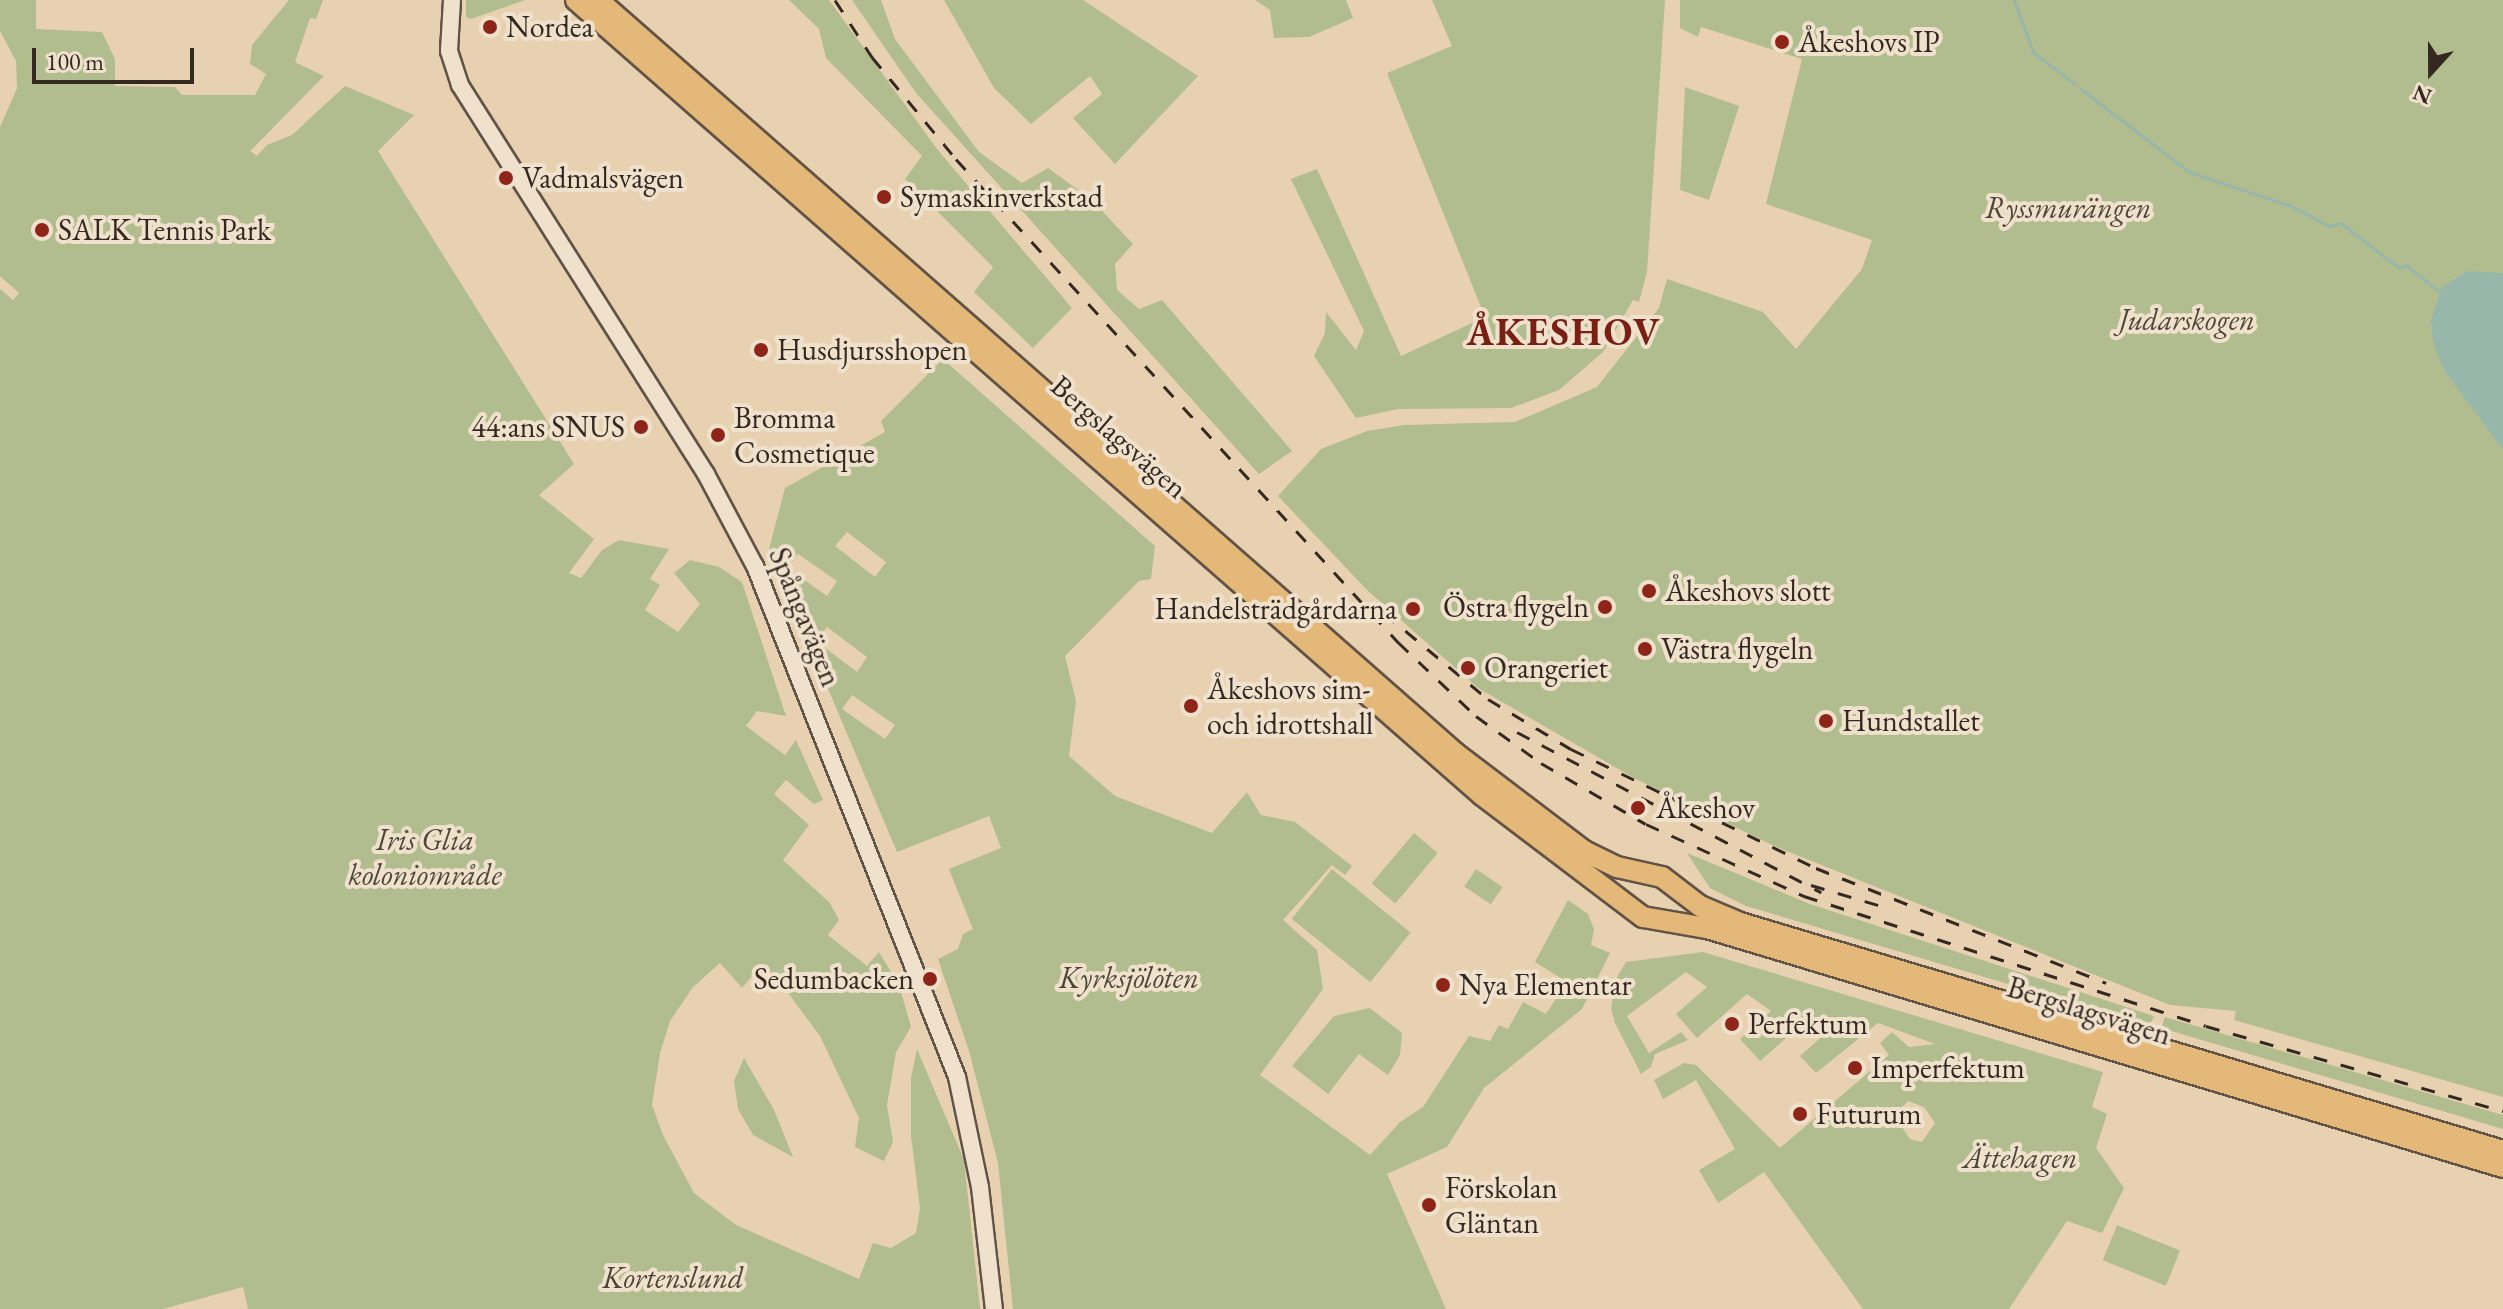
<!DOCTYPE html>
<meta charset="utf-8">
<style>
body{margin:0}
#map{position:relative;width:2503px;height:1309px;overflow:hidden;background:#e8d1b0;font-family:"EB Garamond",serif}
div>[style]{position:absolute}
.green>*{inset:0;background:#b1bd8e;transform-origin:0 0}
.water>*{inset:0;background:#97b7ab}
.stream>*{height:3px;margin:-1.5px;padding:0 1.5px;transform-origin:1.5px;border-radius:1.5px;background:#97b7ab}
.roads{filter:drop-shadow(2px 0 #615345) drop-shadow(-2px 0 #615345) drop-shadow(0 2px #615345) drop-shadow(0 -2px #615345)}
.minor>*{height:16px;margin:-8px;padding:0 8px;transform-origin:8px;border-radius:8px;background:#f0e1cc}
.major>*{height:20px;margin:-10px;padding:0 10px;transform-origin:10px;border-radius:10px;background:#e4b878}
.rail>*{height:3px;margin-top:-1.5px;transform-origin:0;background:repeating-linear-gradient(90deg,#342921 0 14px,transparent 0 28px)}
.dots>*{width:22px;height:22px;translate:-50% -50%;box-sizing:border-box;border:4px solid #f0e1cc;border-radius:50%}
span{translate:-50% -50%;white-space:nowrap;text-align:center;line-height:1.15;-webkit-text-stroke:8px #f0e1cc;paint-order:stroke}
.poi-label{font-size:30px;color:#342921}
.left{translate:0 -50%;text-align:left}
.right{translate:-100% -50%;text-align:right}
.park-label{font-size:30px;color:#4d4737;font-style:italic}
.street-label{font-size:30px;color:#342921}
.district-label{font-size:38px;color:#7a1f14;font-weight:700;letter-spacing:2px}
.north{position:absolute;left:2391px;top:32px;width:80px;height:80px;-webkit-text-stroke:6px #f0e1cc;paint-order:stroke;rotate:201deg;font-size:22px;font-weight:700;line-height:32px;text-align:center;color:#342921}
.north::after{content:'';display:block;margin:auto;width:28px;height:36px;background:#342921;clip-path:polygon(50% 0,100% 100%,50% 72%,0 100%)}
.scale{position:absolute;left:32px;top:48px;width:162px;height:36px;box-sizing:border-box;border:4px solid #342921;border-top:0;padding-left:10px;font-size:24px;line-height:28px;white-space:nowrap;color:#342921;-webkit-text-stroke:6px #f0e1cc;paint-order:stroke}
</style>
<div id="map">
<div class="green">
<div style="clip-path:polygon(0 0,36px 0,36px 29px,102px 32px,115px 59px,115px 86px,175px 87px,182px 95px,255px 95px,266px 74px,250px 64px,252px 45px,289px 0,323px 0,316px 19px,310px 18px,295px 62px,324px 76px,250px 151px,257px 156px,267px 145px,292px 135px,345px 86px,414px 115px,378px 151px,574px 464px,539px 495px,594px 539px,569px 573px,581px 578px,602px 550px,619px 540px,669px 549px,650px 579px,660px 585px,645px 610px,678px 632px,700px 604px,674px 573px,690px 560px,719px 567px,742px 582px,786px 716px,757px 711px,746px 726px,785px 755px,796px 740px,823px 800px,814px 804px,786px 780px,774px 794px,809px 825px,783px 860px,830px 903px,839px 920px,828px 935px,867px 966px,879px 952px,899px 985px,911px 1027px,896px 1052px,887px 1105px,893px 1142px,884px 1161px,855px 1147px,859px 1118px,820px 1036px,788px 993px,756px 971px,742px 988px,720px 963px,693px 987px,670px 1021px,660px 1053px,652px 1105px,663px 1135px,694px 1193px,736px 1225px,859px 1279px,873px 1243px,891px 1248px,916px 1233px,920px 1208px,911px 1136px,911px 1078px,917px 1049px,964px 1160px,980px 1309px,248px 1309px,243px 1287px,163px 1309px,0 1309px,0 289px,13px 300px,19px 293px,0 276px,0 127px,17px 88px,16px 61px,0 31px)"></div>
<div style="clip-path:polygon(466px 0,525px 0,471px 19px,466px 17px)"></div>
<div style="clip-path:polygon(789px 0,829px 0,937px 149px,1072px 308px,1033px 348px,974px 292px,993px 267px,905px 179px,922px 156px,826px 58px,819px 29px)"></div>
<div style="clip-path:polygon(852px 0,881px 0,895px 39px,979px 152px,1022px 183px,1048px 168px,1092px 200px,1133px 244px,1115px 264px,1117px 290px,1139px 309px,1162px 300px,1292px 451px,1259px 474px,916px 93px)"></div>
<div style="clip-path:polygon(944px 0,1083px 0,1198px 76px,1115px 164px,1073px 118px,1102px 94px,1090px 76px,1031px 124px,994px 88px)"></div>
<div style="clip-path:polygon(1255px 0,1346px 0,1353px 18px,1309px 37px,1274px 38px,1270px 10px)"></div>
<div style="clip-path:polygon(1432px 0,1665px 0,1647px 272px,1639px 302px,1633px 300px,1603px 352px,1559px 390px,1511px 408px,1398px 409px,1356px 418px,1314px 356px,1325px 333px,1326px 312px,1356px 350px,1364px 331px,1291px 179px,1317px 169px,1401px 356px,1485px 317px,1387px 73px,1452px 46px)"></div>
<div style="clip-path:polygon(1680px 0,2503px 0,2503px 1097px,2234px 1020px,2236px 1011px,2170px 1005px,1772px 845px,1634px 778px,1478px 688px,1367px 590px,1278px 496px,1321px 449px,1367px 431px,1404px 425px,1515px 422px,1597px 387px,1659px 308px,1667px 279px,1763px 312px,1796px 349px,1862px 269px,1872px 240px,1766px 204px,1802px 59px,1701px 27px,1698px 37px,1680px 28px)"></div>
<div style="clip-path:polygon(1685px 87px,1739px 106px,1709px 200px,1680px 190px)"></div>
<div style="clip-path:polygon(evenodd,943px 359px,1155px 546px,1151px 579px,1139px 581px,1065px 656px,1076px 701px,1069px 756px,1115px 796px,1212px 833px,1247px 792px,1261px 815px,1295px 822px,1352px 866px,1345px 875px,1332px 865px,1283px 920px,1317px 950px,1323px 989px,1260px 1075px,1370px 1155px,1400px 1122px,1423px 1107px,1469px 1036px,1490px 1041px,1499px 1025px,1508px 1029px,1523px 1002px,1546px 1014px,1567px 982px,1535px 962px,1568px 900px,1588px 914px,1594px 929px,1591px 945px,1610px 953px,1582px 1009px,1484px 1088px,1447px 1147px,1387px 1174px,1446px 1309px,1013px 1309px,998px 1163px,969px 1051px,938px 959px,958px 949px,963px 934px,973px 929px,949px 869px,1001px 848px,989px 816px,897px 852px,769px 549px,785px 488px,885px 432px,881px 421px,943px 359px,847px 532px,886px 562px,875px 577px,835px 546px,847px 532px,943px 359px,798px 554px,837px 581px,827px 596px,788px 568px,798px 554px,943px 359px,827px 627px,867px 657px,857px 672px,816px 641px,827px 627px,943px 359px,852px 695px,895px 725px,885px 739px,842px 709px,852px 695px)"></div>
<div style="left:1414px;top:833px;width:31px;height:66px;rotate:40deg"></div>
<div style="clip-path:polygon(1687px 853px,1810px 904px,2154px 1016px,2149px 1026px,1746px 906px,1710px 888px)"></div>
<div style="left:1332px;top:869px;width:101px;height:64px;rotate:39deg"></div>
<div style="left:1476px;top:869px;width:32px;height:21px;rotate:34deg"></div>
<div style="clip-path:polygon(evenodd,1703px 952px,2103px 1072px,2092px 1107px,2107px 1114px,2096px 1148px,2124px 1188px,2102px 1233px,2067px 1221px,2009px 1309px,1863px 1309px,1764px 1172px,1718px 1203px,1699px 1170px,1735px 1149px,1696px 1080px,1663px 1099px,1654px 1080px,1684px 1063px,1696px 1065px,1780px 1148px,1889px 1055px,1880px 1043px,1892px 1032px,1909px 1047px,1935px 1044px,1878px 1023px,1816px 1073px,1800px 1056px,1827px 1032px,1810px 1017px,1760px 1061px,1740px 1039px,1771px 1011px,1747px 994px,1697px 1038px,1676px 1014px,1707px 987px,1686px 972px,1627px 1016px,1649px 1053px,1681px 1032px,1688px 1040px,1655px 1054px,1651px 1067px,1641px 1074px,1615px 1023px,1611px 1008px,1616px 979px,1626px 962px,1703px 952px,1908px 1101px,1924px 1107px,1935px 1123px,1922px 1142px,1910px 1139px,1900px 1124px,1898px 1112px,1908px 1101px)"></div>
<div style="clip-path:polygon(1370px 1008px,1402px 1033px,1400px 1055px,1388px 1075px,1359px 1054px,1328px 1094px,1292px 1066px,1334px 1016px)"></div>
<div style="clip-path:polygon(2165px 1017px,2503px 1115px,2503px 1129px,2161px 1028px)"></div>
<div style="clip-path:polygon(744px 1058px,774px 1110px,793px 1157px,753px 1135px,738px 1109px,734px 1081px)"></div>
<div style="left:2117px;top:1225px;width:68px;height:38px;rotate:22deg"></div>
</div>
<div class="water">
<div style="clip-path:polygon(2467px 271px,2503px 273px,2503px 450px,2444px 370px,2434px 346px,2431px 320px,2442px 287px)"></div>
</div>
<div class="stream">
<div style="left:2014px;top:0;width:55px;rotate:69.9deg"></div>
<div style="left:2033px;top:52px;width:53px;rotate:37.3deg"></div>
<div style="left:2081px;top:89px;width:136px;rotate:37.5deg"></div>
<div style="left:2189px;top:172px;width:108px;rotate:18.4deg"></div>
<div style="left:2291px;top:206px;width:43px;rotate:27.8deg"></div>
<div style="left:2329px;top:226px;width:12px;rotate:-14deg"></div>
<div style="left:2341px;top:223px;width:73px;rotate:37.8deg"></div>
<div style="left:2399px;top:268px;width:8px;rotate:-23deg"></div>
<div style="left:2406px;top:265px;width:43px;rotate:38.5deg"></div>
</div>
<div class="roads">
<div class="minor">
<div style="left:452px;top:0;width:51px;rotate:93.4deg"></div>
<div style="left:449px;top:51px;width:36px;rotate:72deg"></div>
<div style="left:460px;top:85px;width:460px;rotate:57.7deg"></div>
<div style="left:706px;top:474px;width:104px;rotate:62deg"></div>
<div style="left:755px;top:566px;width:549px;rotate:68.43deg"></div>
<div style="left:957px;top:1077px;width:112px;rotate:78.2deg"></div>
<div style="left:980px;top:1187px;width:123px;rotate:83.5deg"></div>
</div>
<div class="major">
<div style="left:576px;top:0;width:1205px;rotate:41.27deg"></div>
<div style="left:1482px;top:795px;width:202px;rotate:37.2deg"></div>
<div style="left:1643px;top:917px;width:65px;rotate:9.8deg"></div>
<div style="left:1707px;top:928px;width:831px;rotate:16.71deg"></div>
<div style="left:598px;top:0;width:1141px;rotate:41.3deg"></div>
<div style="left:1455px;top:753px;width:162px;rotate:37.2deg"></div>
<div style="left:1584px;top:851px;width:37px;rotate:26deg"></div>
<div style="left:1617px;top:867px;width:46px;rotate:12.5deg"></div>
<div style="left:1662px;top:877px;width:48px;rotate:37.3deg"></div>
<div style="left:1700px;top:906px;width:43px;rotate:23deg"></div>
<div style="left:1740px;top:923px;width:796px;rotate:16.64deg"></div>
</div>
</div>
<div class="rail">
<div style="left:835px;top:0;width:68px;rotate:57deg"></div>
<div style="left:872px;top:57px;width:132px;rotate:50.5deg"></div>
<div style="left:956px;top:159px;width:655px;rotate:47.54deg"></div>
<div style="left:1398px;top:642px;width:108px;rotate:43.5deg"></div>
<div style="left:1476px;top:716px;width:80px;rotate:35.9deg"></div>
<div style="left:1541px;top:763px;width:121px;rotate:30.2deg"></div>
<div style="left:1646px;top:824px;width:174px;rotate:24.5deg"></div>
<div style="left:1804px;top:896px;width:422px;rotate:17.9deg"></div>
<div style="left:2206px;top:1026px;width:309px;rotate:16deg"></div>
<div style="left:1384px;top:613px;width:135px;rotate:39.6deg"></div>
<div style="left:1488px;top:699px;width:97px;rotate:31.1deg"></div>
<div style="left:1571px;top:749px;width:272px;rotate:25.9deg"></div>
<div style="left:1816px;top:868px;width:312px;rotate:21.6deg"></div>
<div style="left:1517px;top:732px;width:344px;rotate:27.8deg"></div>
<div style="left:1811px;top:885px;width:80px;rotate:16.6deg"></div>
</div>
<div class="dots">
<div style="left:490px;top:27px;background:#8f2418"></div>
<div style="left:1782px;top:42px;background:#8f2418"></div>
<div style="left:506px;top:178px;background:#8f2418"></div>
<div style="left:884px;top:197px;background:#8f2418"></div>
<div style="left:42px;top:230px;background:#8f2418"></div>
<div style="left:761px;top:350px;background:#8f2418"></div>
<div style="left:641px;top:427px;background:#8f2418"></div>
<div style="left:718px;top:435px;background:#8f2418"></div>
<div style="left:1649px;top:591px;background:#8f2418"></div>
<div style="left:1605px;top:607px;background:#8f2418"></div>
<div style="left:1413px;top:609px;background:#8f2418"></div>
<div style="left:1645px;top:649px;background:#8f2418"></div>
<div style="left:1468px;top:668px;background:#8f2418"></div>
<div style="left:1191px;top:706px;background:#8f2418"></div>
<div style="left:1826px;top:721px;background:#8f2418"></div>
<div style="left:1638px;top:808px;background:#8f2418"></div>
<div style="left:930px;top:979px;background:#8f2418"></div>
<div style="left:1443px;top:985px;background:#8f2418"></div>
<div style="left:1732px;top:1024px;background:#8f2418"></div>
<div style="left:1855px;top:1068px;background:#8f2418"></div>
<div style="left:1800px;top:1114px;background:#8f2418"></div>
<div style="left:1429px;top:1205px;background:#8f2418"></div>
</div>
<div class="poi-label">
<span class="left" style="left:506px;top:27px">Nordea</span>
<span class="left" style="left:1798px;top:42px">Åkeshovs IP</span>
<span class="left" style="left:522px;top:178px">Vadmalsvägen</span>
<span class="left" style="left:900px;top:197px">Symaskinverkstad</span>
<span class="left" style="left:58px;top:230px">SALK Tennis Park</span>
<span class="left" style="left:777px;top:350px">Husdjursshopen</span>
<span class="left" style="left:734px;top:435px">Bromma<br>Cosmetique</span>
<span class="right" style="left:625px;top:427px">44:ans SNUS</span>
<span class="left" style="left:1665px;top:591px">Åkeshovs slott</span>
<span class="right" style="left:1589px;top:607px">Östra flygeln</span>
<span class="right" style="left:1397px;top:609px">Handelsträdgårdarna</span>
<span class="left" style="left:1661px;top:649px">Västra flygeln</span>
<span class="left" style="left:1484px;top:668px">Orangeriet</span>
<span class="left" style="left:1207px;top:706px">Åkeshovs sim-<br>och idrottshall</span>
<span class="left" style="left:1842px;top:721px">Hundstallet</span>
<span class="left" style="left:1656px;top:808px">Åkeshov</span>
<span class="right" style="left:914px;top:979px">Sedumbacken</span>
<span class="left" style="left:1459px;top:985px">Nya Elementar</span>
<span class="left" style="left:1748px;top:1024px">Perfektum</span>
<span class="left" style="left:1871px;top:1068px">Imperfektum</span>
<span class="left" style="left:1816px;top:1114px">Futurum</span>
<span class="left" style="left:1445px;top:1205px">Förskolan<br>Gläntan</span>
</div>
<div class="park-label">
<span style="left:2068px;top:208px">Ryssmurängen</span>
<span style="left:2187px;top:320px">Judarskogen</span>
<span style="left:425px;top:857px">Iris Glia<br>koloniområde</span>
<span style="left:1129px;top:978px">Kyrksjölöten</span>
<span style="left:2020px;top:1158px">Ättehagen</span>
<span style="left:673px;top:1278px">Kortenslund</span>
</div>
<div class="street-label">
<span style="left:1119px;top:437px;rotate:41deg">Bergslagsvägen</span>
<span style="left:805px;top:617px;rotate:68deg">Spångavägen</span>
<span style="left:2089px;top:1011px;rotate:17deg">Bergslagsvägen</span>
</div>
<div class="district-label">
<span style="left:1564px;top:332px">ÅKESHOV</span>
</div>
<div class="north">N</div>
<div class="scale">100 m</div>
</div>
